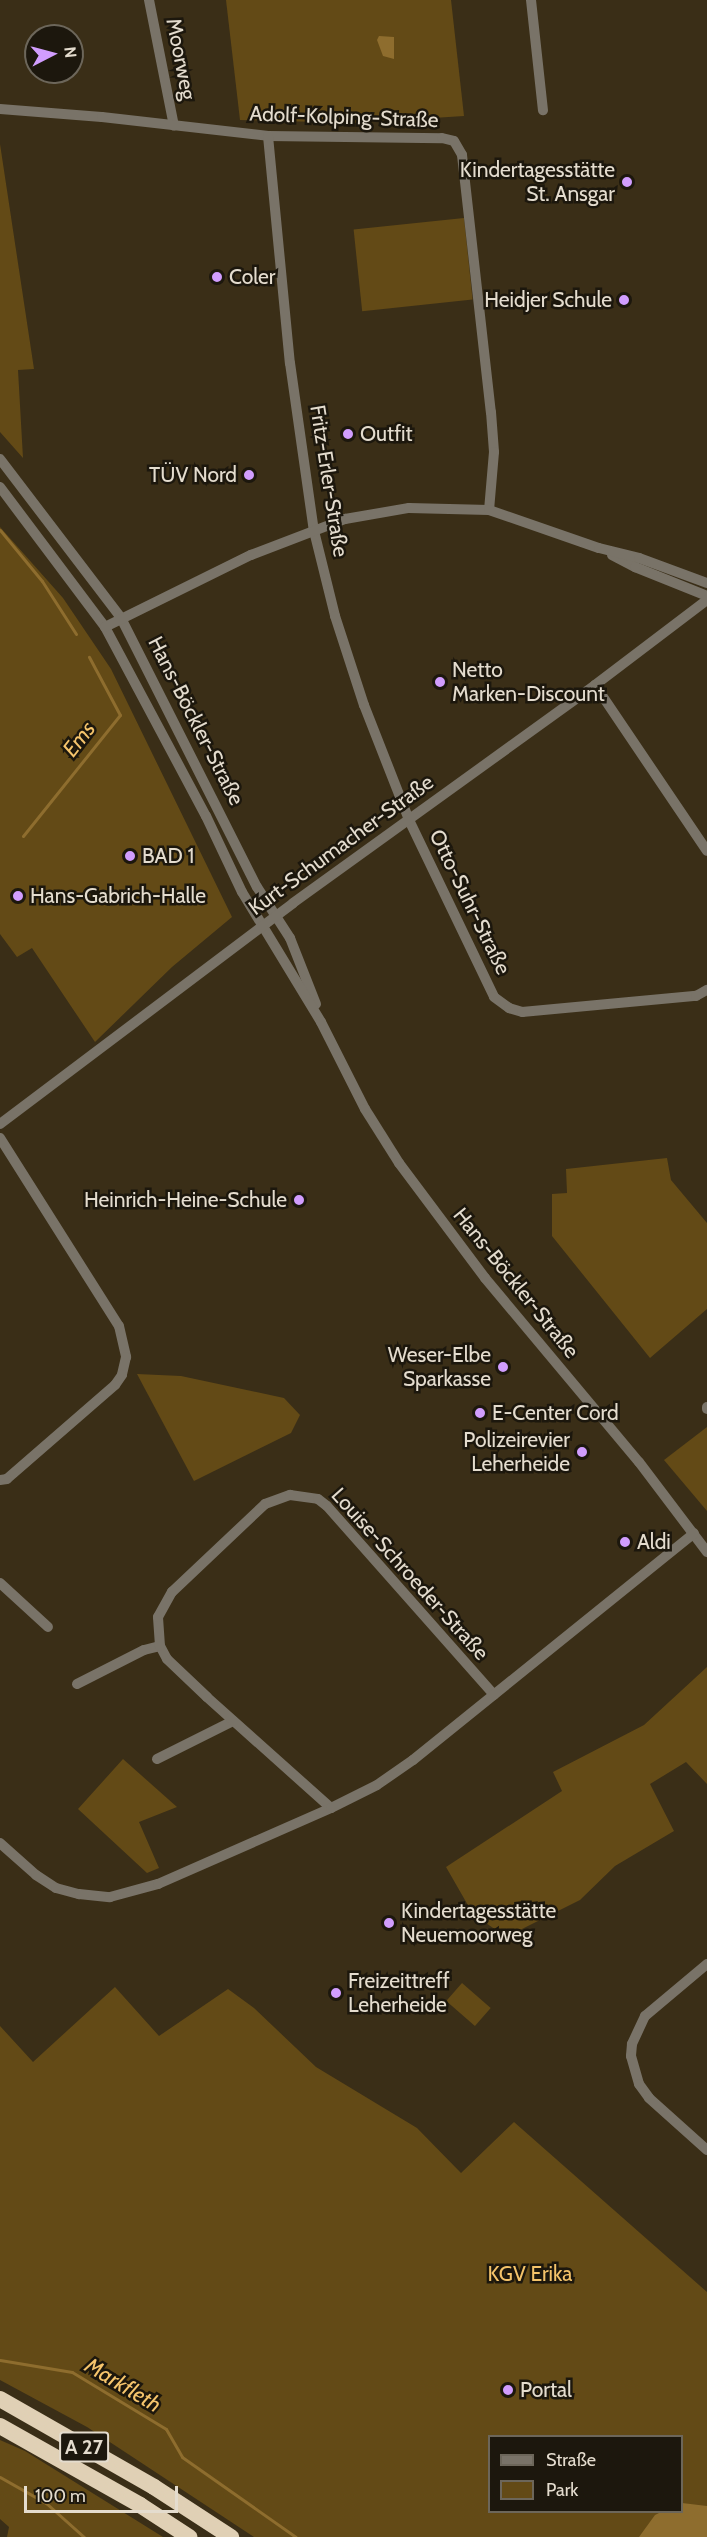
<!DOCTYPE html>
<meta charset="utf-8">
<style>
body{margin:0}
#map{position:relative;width:707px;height:2537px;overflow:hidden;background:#3a2e17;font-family:Cabin,sans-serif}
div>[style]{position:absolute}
.green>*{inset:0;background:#634a16;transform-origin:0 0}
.water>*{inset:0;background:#8e6d2e}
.stream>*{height:3px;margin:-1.5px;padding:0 1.5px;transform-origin:1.5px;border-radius:1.5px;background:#8e6d2e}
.minor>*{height:10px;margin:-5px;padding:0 5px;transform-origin:5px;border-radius:5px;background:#797368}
.highway>*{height:16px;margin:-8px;padding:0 8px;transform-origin:8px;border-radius:8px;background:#e0d0b5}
.dots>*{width:16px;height:16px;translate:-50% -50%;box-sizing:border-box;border:3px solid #1c170d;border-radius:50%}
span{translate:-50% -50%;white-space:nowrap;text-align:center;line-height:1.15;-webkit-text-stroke:5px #1c170d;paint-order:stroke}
.shield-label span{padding:2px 4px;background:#1c170d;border:2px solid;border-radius:4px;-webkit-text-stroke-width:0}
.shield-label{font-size:20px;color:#e4dcce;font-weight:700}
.street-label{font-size:21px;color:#e4dcce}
.poi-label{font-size:21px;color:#e4dcce}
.right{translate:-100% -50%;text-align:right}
.left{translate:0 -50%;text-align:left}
.park-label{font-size:21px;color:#f4c36a}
.water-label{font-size:22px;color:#f6c56c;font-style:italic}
.legend{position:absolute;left:488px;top:2435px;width:195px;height:78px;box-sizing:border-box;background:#1c170d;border:2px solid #6c665a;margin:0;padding:8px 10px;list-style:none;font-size:18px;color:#e4dcce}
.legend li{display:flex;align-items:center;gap:12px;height:30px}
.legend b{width:30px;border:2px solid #6c665a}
.north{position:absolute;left:24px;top:24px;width:60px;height:60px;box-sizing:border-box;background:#1c170d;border:2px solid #6c665a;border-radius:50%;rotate:84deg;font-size:16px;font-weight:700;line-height:24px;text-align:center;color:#e4dcce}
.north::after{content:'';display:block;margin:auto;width:21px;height:27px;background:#d19dfe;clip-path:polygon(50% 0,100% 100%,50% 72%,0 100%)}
.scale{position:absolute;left:24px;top:2486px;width:154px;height:27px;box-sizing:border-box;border:3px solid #e4dcce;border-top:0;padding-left:8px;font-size:18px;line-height:21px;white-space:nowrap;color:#e4dcce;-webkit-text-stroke:4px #1c170d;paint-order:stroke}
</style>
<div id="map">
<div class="green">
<div style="clip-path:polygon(226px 0,451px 0,464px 116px,355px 123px,240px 120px)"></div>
<div style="clip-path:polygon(0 144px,34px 369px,18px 370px,23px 458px,0 432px)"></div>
<div style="left:464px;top:218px;width:82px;height:111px;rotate:84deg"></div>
<div style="clip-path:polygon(0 527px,63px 598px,111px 669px,232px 917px,172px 967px,95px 1042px,32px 948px,17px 957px,0 934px)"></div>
<div style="clip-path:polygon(667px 1158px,671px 1180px,707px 1223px,707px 1309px,650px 1358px,552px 1236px,552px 1194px,567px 1193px,566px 1169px)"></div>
<div style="clip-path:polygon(137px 1374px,181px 1376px,284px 1398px,300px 1415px,291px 1433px,194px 1481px)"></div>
<div style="clip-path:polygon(707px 1427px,707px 1511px,664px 1460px)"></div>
<div style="clip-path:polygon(707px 1667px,707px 1784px,686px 1762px,650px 1784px,674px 1831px,615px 1866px,580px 1900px,506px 1937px,473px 1914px,446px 1867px,562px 1791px,553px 1772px,644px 1725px)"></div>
<div style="clip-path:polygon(123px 1759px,177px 1807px,139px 1822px,159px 1868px,147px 1873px,78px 1809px)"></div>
<div style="left:462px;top:1983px;width:38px;height:24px;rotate:41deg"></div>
<div style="clip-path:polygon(evenodd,115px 1987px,159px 2036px,228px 1989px,254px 2008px,316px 2067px,417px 2128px,461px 2173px,514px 2122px,707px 2292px,707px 2537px,254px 2537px,87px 2427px,0 2380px,0 2026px,33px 2062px,115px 1987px,490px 2436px,682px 2436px,682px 2512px,490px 2512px,490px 2436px)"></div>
<div style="clip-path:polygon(0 2440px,25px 2451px,163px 2537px,7px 2537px,9px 2527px,0 2519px)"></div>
</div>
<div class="water">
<div style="clip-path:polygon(379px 36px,394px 37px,394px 59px,383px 56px,377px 40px)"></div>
<div style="clip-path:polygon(682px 2503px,707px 2506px,707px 2537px,639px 2537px,655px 2515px,661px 2512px,682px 2512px)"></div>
</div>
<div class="stream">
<div style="left:0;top:530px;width:66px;rotate:50.5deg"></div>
<div style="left:42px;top:581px;width:63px;rotate:57.3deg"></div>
<div style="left:23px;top:836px;width:155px;rotate:-51.3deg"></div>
<div style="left:120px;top:715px;width:66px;rotate:-118.1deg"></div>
<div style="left:0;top:2360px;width:73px;rotate:9.5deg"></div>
<div style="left:72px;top:2372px;width:110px;rotate:31.2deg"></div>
<div style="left:166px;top:2429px;width:32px;rotate:60deg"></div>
<div style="left:182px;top:2457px;width:139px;rotate:35.1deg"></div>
<div style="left:0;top:2477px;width:53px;rotate:29.5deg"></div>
<div style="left:46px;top:2503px;width:51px;rotate:41.8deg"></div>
</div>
<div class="minor">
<div style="left:149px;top:0;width:128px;rotate:78.8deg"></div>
<div style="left:531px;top:0;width:111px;rotate:83.8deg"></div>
<div style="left:0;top:109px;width:102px;rotate:4.5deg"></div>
<div style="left:102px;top:117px;width:167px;rotate:6.5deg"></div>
<div style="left:268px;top:136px;width:174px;rotate:0.7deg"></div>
<div style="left:442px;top:138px;width:12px;rotate:14deg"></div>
<div style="left:454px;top:141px;width:16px;rotate:60deg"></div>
<div style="left:462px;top:155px;width:259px;rotate:83.6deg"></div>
<div style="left:491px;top:412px;width:40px;rotate:85.7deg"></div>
<div style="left:494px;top:452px;width:58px;rotate:94.9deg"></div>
<div style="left:268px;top:136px;width:228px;rotate:84.5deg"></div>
<div style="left:290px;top:363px;width:170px;rotate:81.9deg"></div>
<div style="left:314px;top:531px;width:88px;rotate:76.1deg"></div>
<div style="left:335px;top:616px;width:94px;rotate:72deg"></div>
<div style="left:364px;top:705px;width:123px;rotate:68.6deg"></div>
<div style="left:409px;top:820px;width:196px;rotate:64.3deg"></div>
<div style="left:494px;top:997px;width:19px;rotate:36deg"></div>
<div style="left:509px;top:1008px;width:14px;rotate:17deg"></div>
<div style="left:522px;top:1012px;width:175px;rotate:-5.3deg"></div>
<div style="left:696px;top:996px;width:13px;rotate:-29deg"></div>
<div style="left:0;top:459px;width:200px;rotate:52.7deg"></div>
<div style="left:121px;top:618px;width:301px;rotate:63.2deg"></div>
<div style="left:257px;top:887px;width:61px;rotate:57.1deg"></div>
<div style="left:290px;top:938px;width:71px;rotate:68.5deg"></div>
<div style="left:0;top:487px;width:175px;rotate:53.1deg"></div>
<div style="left:105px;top:627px;width:214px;rotate:61.9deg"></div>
<div style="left:206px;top:816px;width:84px;rotate:64.7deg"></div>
<div style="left:242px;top:892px;width:152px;rotate:58.7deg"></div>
<div style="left:321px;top:1022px;width:97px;rotate:63.2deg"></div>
<div style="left:365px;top:1109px;width:64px;rotate:57.8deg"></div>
<div style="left:399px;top:1163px;width:144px;rotate:53.2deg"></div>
<div style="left:485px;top:1278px;width:240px;rotate:50.1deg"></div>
<div style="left:639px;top:1462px;width:113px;rotate:52.9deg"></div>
<div style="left:612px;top:555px;width:26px;rotate:28deg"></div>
<div style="left:635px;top:567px;width:78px;rotate:21.9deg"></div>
<div style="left:105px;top:627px;width:163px;rotate:-26.3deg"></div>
<div style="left:251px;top:555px;width:101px;rotate:-21deg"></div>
<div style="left:345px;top:519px;width:65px;rotate:-9.8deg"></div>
<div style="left:409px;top:508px;width:80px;rotate:1.4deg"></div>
<div style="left:489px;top:510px;width:116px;rotate:19.1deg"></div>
<div style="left:599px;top:548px;width:41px;rotate:14deg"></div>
<div style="left:639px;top:558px;width:72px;rotate:20.2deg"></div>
<div style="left:595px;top:685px;width:200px;rotate:56deg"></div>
<div style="left:0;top:1124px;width:367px;rotate:-37deg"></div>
<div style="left:293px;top:903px;width:372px;rotate:-35.8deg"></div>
<div style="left:595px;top:685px;width:141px;rotate:-37.2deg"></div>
<div style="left:0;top:1138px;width:222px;rotate:57.7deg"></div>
<div style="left:119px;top:1326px;width:32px;rotate:77deg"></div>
<div style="left:126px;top:1357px;width:18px;rotate:103deg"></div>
<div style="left:122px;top:1375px;width:12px;rotate:125deg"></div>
<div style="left:115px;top:1385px;width:143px;rotate:139deg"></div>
<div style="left:7px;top:1479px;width:7px;rotate:172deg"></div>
<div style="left:707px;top:1407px;width:2px;rotate:90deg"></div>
<div style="left:0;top:1583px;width:65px;rotate:42.5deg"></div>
<div style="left:77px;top:1684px;width:75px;rotate:-26.9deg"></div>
<div style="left:144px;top:1650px;width:16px;rotate:-14deg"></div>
<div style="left:157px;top:1759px;width:85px;rotate:-26.6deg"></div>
<div style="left:331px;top:1808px;width:166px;rotate:-138.2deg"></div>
<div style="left:207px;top:1697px;width:55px;rotate:-136.5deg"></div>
<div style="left:167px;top:1659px;width:15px;rotate:-118deg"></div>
<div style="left:160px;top:1646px;width:29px;rotate:-94deg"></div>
<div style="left:158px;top:1617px;width:29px;rotate:-61deg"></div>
<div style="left:172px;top:1592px;width:128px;rotate:-43.4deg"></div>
<div style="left:265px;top:1504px;width:27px;rotate:-20deg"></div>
<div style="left:290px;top:1495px;width:28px;rotate:8deg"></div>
<div style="left:318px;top:1499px;width:11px;rotate:38deg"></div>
<div style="left:327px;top:1506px;width:252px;rotate:48.5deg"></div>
<div style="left:0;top:1843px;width:48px;rotate:41.6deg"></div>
<div style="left:36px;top:1875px;width:24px;rotate:33deg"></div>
<div style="left:56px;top:1888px;width:24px;rotate:15deg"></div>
<div style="left:79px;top:1894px;width:31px;rotate:6deg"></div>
<div style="left:110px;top:1897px;width:50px;rotate:-15.2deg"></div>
<div style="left:158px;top:1884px;width:189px;rotate:-23.7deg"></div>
<div style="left:331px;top:1808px;width:51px;rotate:-26.6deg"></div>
<div style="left:377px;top:1785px;width:44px;rotate:-34.8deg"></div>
<div style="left:413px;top:1760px;width:361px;rotate:-38.9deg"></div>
<div style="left:707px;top:1964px;width:81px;rotate:140deg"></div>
<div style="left:645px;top:2016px;width:31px;rotate:115deg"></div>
<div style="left:632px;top:2044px;width:12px;rotate:95deg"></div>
<div style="left:631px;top:2056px;width:29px;rotate:74deg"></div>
<div style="left:639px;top:2084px;width:17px;rotate:54deg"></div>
<div style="left:649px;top:2098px;width:78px;rotate:41.9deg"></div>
</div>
<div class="highway">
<div style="left:0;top:2399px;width:177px;rotate:29.7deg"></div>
<div style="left:154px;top:2487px;width:92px;rotate:33deg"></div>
<div style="left:0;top:2426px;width:161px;rotate:29.4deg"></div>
<div style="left:140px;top:2505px;width:59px;rotate:33.1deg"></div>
</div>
<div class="dots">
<div style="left:627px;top:182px;background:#d19dfe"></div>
<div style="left:217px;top:277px;background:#d19dfe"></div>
<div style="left:624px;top:300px;background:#d19dfe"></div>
<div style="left:348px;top:434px;background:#d19dfe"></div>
<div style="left:249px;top:475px;background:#d19dfe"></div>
<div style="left:440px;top:682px;background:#d19dfe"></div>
<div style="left:130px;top:856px;background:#d19dfe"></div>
<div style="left:18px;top:896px;background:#d19dfe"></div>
<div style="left:299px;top:1200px;background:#d19dfe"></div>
<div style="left:503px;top:1367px;background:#d19dfe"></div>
<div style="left:480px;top:1413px;background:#d19dfe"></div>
<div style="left:582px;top:1452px;background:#d19dfe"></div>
<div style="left:625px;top:1542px;background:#d19dfe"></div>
<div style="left:389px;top:1923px;background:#d19dfe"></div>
<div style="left:336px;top:1993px;background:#d19dfe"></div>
<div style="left:508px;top:2390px;background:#d19dfe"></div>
</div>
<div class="shield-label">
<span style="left:84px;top:2447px">A 27</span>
</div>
<div class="street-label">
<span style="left:181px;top:59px;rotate:79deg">Moorweg</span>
<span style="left:344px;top:117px;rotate:2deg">Adolf-Kolping-Straße</span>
<span style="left:329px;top:481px;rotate:81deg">Fritz-Erler-Straße</span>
<span style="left:196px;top:721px;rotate:63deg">Hans-Böckler-Straße</span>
<span style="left:341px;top:845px;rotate:-36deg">Kurt-Schumacher-Straße</span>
<span style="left:470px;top:902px;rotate:64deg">Otto-Suhr-Straße</span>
<span style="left:516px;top:1283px;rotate:51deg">Hans-Böckler-Straße</span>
<span style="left:410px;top:1574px;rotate:48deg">Louise-Schroeder-Straße</span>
</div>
<div class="poi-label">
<span class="right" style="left:615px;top:182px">Kindertagesstätte<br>St. Ansgar</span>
<span class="left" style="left:229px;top:277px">Coler</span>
<span class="right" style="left:612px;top:300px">Heidjer Schule</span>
<span class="left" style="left:360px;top:434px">Outfit</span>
<span class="right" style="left:237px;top:475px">TÜV Nord</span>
<span class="left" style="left:452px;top:682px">Netto<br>Marken-Discount</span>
<span class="left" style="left:142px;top:856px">BAD 1</span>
<span class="left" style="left:30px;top:896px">Hans-Gabrich-Halle</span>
<span class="right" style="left:287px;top:1200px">Heinrich-Heine-Schule</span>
<span class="right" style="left:491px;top:1367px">Weser-Elbe<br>Sparkasse</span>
<span class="left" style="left:492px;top:1413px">E-Center Cord</span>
<span class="right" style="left:570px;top:1452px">Polizeirevier<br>Leherheide</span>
<span class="left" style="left:637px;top:1542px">Aldi</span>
<span class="left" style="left:401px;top:1923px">Kindertagesstätte<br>Neuemoorweg</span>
<span class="left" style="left:348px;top:1993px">Freizeittreff<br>Leherheide</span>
<span class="left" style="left:520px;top:2390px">Portal</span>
</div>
<div class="park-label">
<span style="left:530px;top:2274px">KGV Erika</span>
</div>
<div class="water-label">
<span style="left:79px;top:739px;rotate:-52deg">Ems</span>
<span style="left:123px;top:2385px;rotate:31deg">Markfleth</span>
</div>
<ul class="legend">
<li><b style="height:8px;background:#797368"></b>Straße</li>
<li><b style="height:16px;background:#634a16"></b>Park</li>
</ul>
<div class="north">N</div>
<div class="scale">100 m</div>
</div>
